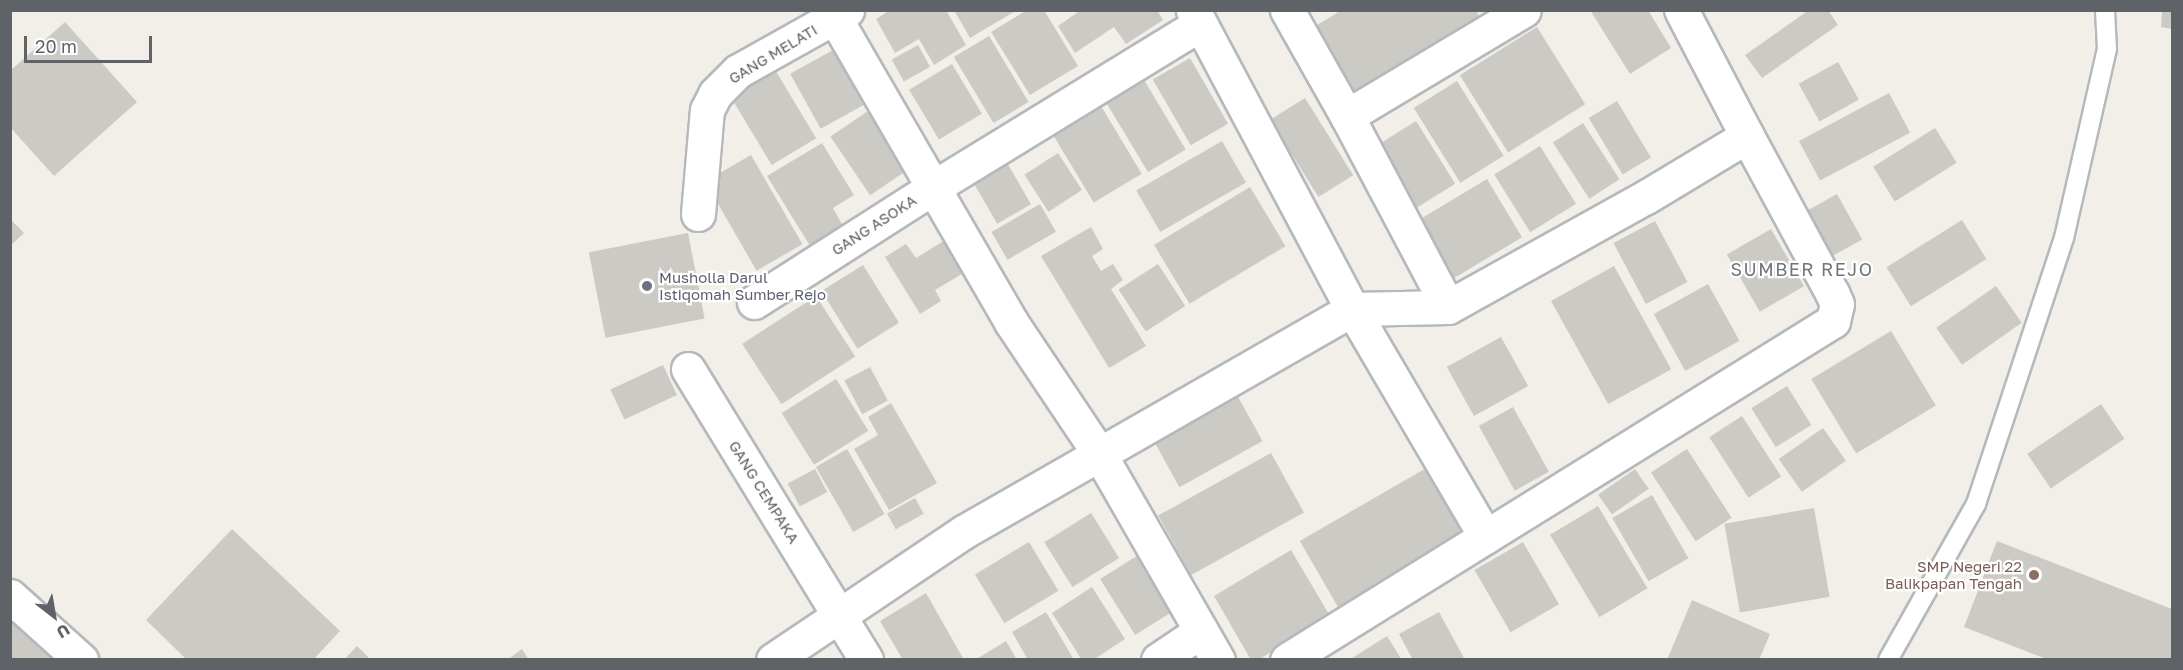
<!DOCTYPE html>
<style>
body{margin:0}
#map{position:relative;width:2183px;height:670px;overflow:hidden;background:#f1efe8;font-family:"Golos Text",sans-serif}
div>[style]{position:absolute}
.building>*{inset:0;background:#cccac5;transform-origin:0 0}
.roads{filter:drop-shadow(2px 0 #b5b8bc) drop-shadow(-2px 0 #b5b8bc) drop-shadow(0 2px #b5b8bc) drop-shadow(0 -2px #b5b8bc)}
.lane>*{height:18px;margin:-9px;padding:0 9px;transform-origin:9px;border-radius:9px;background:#fff}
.street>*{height:33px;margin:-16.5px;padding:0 16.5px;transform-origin:16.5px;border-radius:16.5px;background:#fff}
.dots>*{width:16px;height:16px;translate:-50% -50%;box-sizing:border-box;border:3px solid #fff;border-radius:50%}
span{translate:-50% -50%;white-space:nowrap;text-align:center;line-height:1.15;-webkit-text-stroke:4.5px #fff;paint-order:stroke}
.street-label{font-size:15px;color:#5f6368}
.worship-label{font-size:15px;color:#5b616d}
.left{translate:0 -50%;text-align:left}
.education-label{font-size:15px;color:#785e54}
.right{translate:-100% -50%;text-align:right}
.quarter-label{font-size:18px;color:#70757a;letter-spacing:1.5px}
.frame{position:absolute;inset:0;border:12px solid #5f6368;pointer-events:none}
.north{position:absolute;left:24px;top:586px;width:60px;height:60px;-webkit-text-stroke:4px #fff;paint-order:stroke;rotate:149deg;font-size:16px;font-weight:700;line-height:24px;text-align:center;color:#5f6368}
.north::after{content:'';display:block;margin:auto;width:21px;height:27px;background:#5f6368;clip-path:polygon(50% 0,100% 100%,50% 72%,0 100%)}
.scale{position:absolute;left:24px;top:36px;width:128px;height:27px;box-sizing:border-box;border:3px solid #5f6368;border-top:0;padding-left:8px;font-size:18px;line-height:21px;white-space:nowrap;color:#5f6368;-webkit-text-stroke:4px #fff;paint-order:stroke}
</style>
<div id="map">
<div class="building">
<div style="clip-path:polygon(890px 10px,946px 10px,966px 45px,934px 65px,919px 39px,895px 53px,876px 19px)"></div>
<div style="clip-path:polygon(954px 10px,1017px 10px,970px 38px)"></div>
<div style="clip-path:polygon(1027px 10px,1044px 10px,1078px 66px,1030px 95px,991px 32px)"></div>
<div style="clip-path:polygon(1081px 10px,1157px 10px,1163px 20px,1126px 44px,1114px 27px,1075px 53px,1058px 26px)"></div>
<div style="clip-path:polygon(1342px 10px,1476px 10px,1480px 18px,1351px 92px,1314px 27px)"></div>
<div style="clip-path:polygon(1590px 10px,1648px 10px,1671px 48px,1630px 74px)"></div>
<div style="clip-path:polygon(1809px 10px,1828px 10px,1838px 25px,1762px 78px,1745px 55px)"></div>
<div style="clip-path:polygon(2162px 10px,2172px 10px,2172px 29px,2161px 27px)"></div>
<div style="clip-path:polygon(65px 22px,137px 102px,54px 176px,10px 127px,10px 71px)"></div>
<div style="left:1537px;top:27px;width:91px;height:91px;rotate:58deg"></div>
<div style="left:989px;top:36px;width:77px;height:41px;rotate:59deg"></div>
<div style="left:918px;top:45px;width:25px;height:30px;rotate:61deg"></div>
<div style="left:833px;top:50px;width:63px;height:49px;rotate:61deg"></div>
<div style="left:1190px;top:58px;width:76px;height:43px;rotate:60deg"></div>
<div style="left:1838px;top:62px;width:43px;height:45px;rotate:61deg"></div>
<div style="left:952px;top:64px;width:58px;height:50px;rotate:59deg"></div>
<div style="left:774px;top:68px;width:82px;height:52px;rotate:59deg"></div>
<div style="left:1144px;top:80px;width:81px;height:44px;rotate:59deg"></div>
<div style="left:1457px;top:81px;width:88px;height:51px;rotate:58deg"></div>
<div style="left:1889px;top:93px;width:45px;height:102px;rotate:62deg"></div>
<div style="left:1305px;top:98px;width:91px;height:41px;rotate:58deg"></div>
<div style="left:1617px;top:101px;width:66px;height:33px;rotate:59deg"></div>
<div style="left:1101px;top:106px;width:79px;height:56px;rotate:59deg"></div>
<div style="left:871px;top:109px;width:71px;height:49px;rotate:56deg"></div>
<div style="left:1416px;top:121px;width:74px;height:52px;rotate:58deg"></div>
<div style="left:1583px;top:123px;width:67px;height:36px;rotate:57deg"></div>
<div style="left:1935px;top:128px;width:41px;height:73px;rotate:58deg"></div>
<div style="left:1222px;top:141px;width:48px;height:99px;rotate:60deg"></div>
<div style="clip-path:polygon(822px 143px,854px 195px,833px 208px,843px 226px,810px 246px,767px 176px)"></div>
<div style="left:1540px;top:146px;width:68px;height:54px;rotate:58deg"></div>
<div style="left:1058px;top:153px;width:44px;height:40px;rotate:57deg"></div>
<div style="left:751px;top:155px;width:103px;height:53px;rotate:60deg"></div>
<div style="left:1006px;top:161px;width:50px;height:39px;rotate:60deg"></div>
<div style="left:1487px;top:179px;width:68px;height:85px;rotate:59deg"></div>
<div style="left:1250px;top:187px;width:69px;height:112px;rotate:59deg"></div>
<div style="left:1837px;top:194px;width:52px;height:40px;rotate:61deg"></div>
<div style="left:1040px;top:204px;width:32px;height:56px;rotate:60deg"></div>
<div style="clip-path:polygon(10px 219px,24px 233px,10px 246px)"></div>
<div style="left:1962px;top:220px;width:46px;height:89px;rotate:58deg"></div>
<div style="left:1655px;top:221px;width:69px;height:47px;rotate:62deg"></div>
<div style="clip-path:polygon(1091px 227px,1103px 249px,1092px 256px,1101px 271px,1113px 264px,1123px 280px,1111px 289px,1146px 346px,1109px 368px,1041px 256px)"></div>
<div style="left:1771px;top:229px;width:66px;height:51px;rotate:60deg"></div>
<div style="left:688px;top:233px;width:87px;height:101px;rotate:79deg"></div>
<div style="clip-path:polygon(947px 239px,967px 271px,935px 290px,941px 301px,920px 314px,885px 257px,906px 244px,916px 258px)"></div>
<div style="left:1158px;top:264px;width:50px;height:47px;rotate:57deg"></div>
<div style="left:863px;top:265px;width:68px;height:49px;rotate:58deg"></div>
<div style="left:1614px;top:266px;width:118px;height:72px;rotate:61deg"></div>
<div style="left:1708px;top:284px;width:65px;height:62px;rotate:61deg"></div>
<div style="left:1996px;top:286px;width:45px;height:73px;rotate:55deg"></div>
<div style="left:816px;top:296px;width:72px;height:88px;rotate:57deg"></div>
<div style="left:1891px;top:331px;width:87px;height:93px;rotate:59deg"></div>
<div style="left:1501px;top:337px;width:56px;height:62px;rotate:61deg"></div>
<div style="left:663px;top:365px;width:33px;height:58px;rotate:65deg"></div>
<div style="left:870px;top:367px;width:38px;height:29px;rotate:62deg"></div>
<div style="left:836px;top:379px;width:61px;height:64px;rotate:58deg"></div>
<div style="left:1232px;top:386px;width:63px;height:95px;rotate:61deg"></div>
<div style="left:1787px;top:386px;width:46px;height:42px;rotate:58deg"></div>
<div style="clip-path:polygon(891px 403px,937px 483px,889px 510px,854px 449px,878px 435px,868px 417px)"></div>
<div style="left:2101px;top:404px;width:42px;height:89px;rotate:56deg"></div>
<div style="left:1513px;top:407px;width:74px;height:39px;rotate:61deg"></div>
<div style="left:1742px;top:416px;width:72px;height:39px;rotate:57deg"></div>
<div style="left:1823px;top:428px;width:40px;height:54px;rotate:55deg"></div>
<div style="left:847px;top:449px;width:75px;height:36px;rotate:60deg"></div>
<div style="left:1687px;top:449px;width:82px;height:43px;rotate:57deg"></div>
<div style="left:1271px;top:453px;width:68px;height:129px;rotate:61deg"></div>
<div style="left:1428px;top:467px;width:76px;height:148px;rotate:60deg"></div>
<div style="left:815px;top:469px;width:26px;height:31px;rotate:62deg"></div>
<div style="left:1635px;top:469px;width:24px;height:45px;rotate:55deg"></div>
<div style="left:1652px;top:495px;width:73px;height:46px;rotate:60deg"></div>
<div style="left:915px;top:498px;width:18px;height:32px;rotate:61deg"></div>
<div style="left:1598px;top:506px;width:96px;height:56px;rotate:59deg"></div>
<div style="left:1814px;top:508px;width:90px;height:91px;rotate:80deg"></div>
<div style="left:1091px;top:513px;width:53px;height:55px;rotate:58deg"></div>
<div style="clip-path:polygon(232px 529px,340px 631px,313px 660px,187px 660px,146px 620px)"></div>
<div style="clip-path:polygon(1997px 541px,2172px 609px,2172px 660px,2049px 660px,1964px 627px)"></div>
<div style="left:1029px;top:542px;width:57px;height:63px;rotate:59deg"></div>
<div style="left:1523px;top:542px;width:72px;height:56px;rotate:60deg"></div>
<div style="clip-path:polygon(1291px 550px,1330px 616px,1258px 660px,1251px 660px,1214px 596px)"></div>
<div style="left:1140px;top:554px;width:66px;height:47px;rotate:58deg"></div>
<div style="clip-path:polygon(1092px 587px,1125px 639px,1093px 660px,1082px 660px,1052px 613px)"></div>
<div style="clip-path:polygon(926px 593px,964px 660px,903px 660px,880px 621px)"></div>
<div style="clip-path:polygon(1692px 600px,1770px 634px,1759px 660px,1667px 660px)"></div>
<div style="clip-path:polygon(1046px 612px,1074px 660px,1028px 660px,1012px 632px)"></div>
<div style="clip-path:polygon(1439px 612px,1465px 660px,1413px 660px,1399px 634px)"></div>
<div style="clip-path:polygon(10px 618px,56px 647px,48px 660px,10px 660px)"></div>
<div style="clip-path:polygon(1387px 636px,1402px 660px,1349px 660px)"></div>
<div style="clip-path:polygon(1006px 641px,1017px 660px,975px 660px)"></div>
<div style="clip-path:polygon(357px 646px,371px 660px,344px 660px)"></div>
<div style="clip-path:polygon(522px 649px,529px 660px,507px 660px)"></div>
</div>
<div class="roads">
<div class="lane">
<div style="left:1888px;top:660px;width:179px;rotate:-60.6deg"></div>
<div style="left:1976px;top:504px;width:280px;rotate:-71.7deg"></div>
<div style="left:2064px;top:238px;width:194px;rotate:-77.2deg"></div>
<div style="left:2107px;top:49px;width:39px;rotate:-93deg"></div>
</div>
<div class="street">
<div style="left:1287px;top:10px;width:122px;rotate:60.5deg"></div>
<div style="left:1347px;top:116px;width:216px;rotate:62.1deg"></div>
<div style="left:835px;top:18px;width:351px;rotate:59.9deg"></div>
<div style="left:1011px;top:322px;width:160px;rotate:56.2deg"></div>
<div style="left:1100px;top:455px;width:237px;rotate:60.1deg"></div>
<div style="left:1347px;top:116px;width:206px;rotate:-30.9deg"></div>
<div style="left:698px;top:214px;width:104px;rotate:-85.1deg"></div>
<div style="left:707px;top:110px;width:18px;rotate:-63deg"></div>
<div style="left:715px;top:94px;width:33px;rotate:-45deg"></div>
<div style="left:738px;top:71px;width:125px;rotate:-29.2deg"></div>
<div style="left:754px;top:302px;width:214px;rotate:-32.6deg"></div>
<div style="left:934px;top:187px;width:312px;rotate:-31.5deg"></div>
<div style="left:1352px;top:309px;width:96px;rotate:-1.2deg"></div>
<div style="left:1448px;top:307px;width:227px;rotate:-29.1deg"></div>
<div style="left:1646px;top:197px;width:118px;rotate:-31.1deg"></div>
<div style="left:1747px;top:136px;width:142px;rotate:-117.6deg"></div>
<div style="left:1352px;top:309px;width:264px;rotate:59.6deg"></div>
<div style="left:688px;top:369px;width:341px;rotate:58.5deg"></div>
<div style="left:10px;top:596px;width:96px;rotate:42deg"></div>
<div style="left:773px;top:660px;width:231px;rotate:-33.9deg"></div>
<div style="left:965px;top:531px;width:446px;rotate:-29.8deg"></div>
<div style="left:1352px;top:309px;width:339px;rotate:-118deg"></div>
<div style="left:1158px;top:660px;width:52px;rotate:-34deg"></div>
<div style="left:1287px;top:660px;width:643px;rotate:-31.84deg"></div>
<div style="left:1833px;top:321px;width:17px;rotate:-77deg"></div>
<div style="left:1837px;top:304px;width:12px;rotate:-114deg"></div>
<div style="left:1832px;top:293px;width:179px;rotate:-118.4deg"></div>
</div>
</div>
<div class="dots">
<div style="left:647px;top:286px;background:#6b7280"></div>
<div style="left:2034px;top:575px;background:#8d6e63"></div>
</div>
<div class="street-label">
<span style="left:773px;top:54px;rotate:-31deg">GANG MELATI</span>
<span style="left:874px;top:225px;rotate:-33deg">GANG ASOKA</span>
<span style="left:764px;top:492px;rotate:58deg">GANG CEMPAKA</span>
</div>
<div class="worship-label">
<span class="left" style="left:659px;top:286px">Musholla Darul<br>Istiqomah Sumber Rejo</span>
</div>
<div class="education-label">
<span class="right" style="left:2022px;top:575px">SMP Negeri 22<br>Balikpapan Tengah</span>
</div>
<div class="quarter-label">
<span style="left:1802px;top:269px">SUMBER REJO</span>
</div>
<div class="frame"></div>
<div class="north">U</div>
<div class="scale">20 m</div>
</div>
